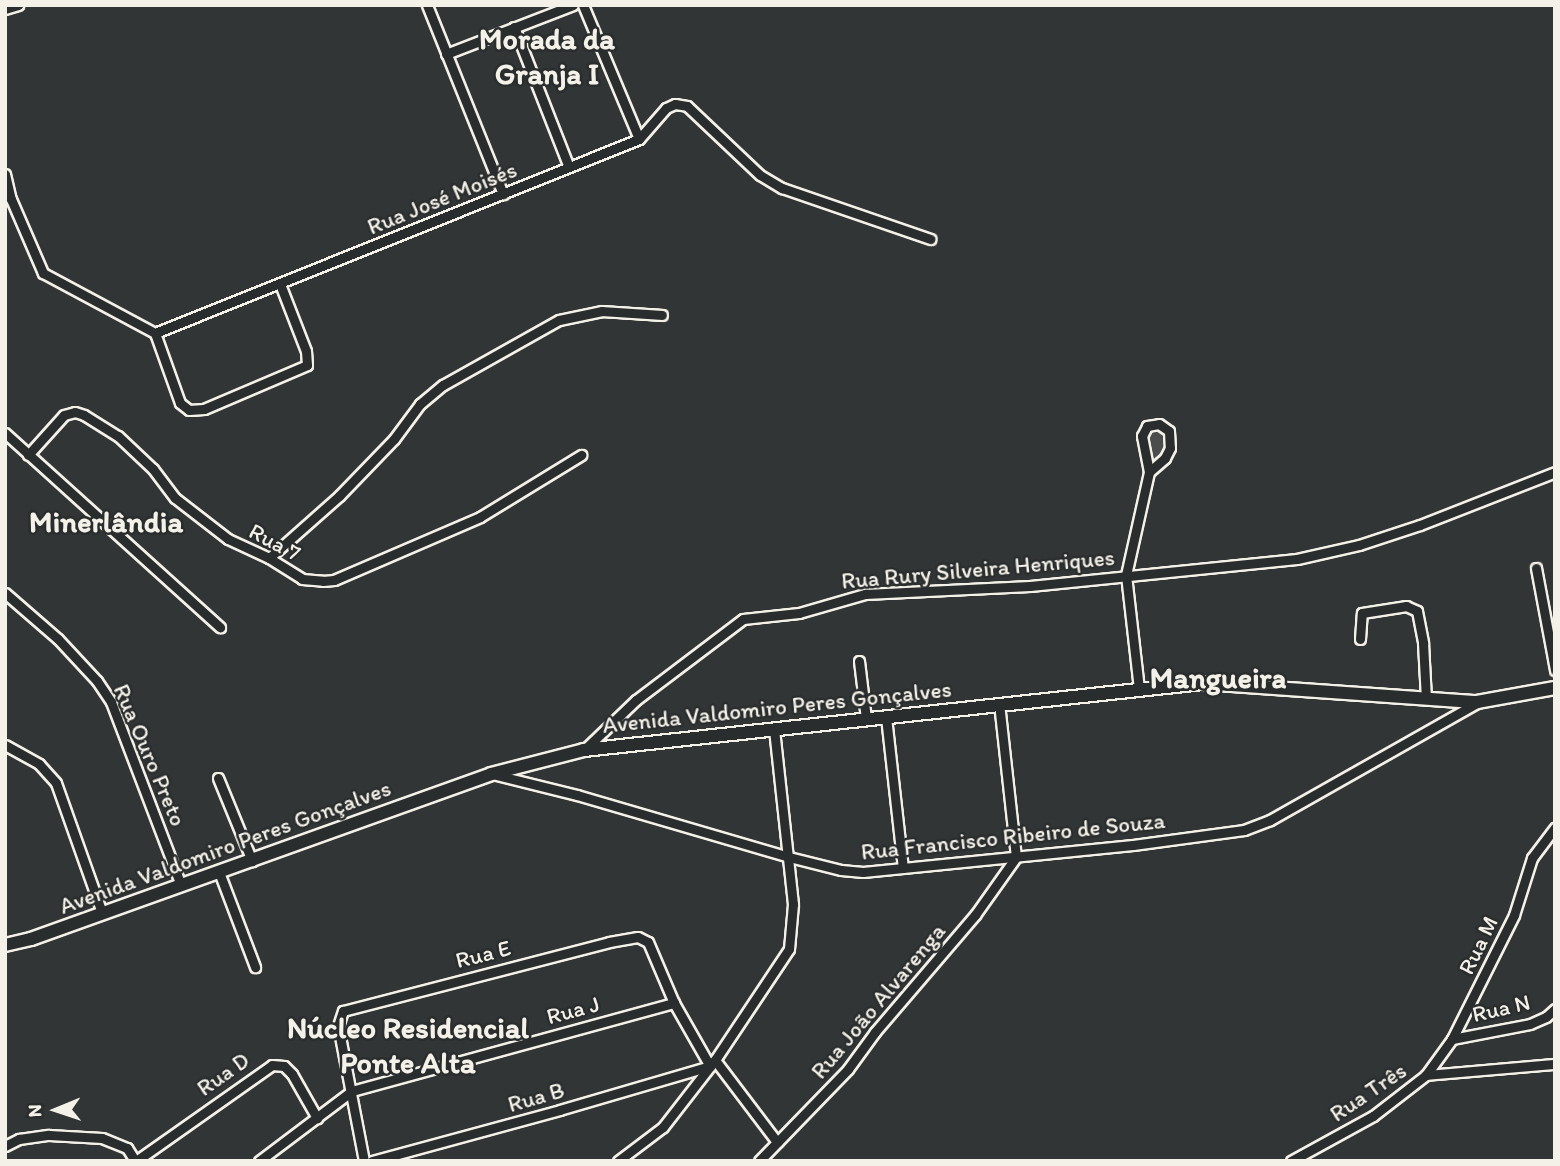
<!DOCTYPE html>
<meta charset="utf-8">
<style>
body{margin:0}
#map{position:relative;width:1560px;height:1166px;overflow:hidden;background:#323535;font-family:Itim,sans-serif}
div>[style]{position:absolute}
.green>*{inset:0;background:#4b4d4c}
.roads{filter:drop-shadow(2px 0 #f4f1e8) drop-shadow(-2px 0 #f4f1e8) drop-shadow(0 2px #f4f1e8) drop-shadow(0 -2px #f4f1e8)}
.street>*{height:9px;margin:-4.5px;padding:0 4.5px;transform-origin:4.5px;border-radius:4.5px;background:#2a2d2e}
.secondary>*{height:12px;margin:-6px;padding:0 6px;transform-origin:6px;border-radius:6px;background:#2a2d2e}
span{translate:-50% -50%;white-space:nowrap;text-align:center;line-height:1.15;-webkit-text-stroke:5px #2a2d2e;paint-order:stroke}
.street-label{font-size:23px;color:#f4f1e8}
.district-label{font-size:30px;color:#f4f1e8;font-weight:700}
.frame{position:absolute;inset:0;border:7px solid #f4f1e8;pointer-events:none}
.north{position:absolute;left:21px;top:1075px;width:70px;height:70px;-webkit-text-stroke:5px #2a2d2e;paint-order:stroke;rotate:268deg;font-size:19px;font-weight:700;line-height:28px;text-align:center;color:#f4f1e8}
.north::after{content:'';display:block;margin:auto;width:24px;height:32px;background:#f4f1e8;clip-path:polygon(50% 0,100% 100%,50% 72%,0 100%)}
</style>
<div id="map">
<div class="green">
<div style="clip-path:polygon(1158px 429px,1167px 437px,1165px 453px,1150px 467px,1145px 440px,1151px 430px)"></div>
</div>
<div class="roads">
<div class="street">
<div style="left:427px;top:5px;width:204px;rotate:68.1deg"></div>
<div style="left:583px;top:5px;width:145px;rotate:67.3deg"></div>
<div style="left:5px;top:9px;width:14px;rotate:-17deg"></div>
<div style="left:514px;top:27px;width:150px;rotate:68.6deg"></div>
<div style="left:446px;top:54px;width:136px;rotate:-21.1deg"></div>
<div style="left:5px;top:174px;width:26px;rotate:77deg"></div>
<div style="left:11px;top:199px;width:81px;rotate:66.6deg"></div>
<div style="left:43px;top:273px;width:127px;rotate:28.2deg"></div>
<div style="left:155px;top:333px;width:521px;rotate:-21.84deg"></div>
<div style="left:639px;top:139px;width:41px;rotate:-48.9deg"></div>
<div style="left:666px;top:108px;width:10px;rotate:-24deg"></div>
<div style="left:675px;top:104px;width:12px;rotate:9deg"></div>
<div style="left:687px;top:106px;width:100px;rotate:43.4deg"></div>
<div style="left:760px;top:175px;width:26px;rotate:31deg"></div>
<div style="left:782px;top:188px;width:157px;rotate:19deg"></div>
<div style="left:155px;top:333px;width:74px;rotate:70.3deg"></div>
<div style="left:180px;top:403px;width:11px;rotate:38deg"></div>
<div style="left:189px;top:410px;width:15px;rotate:-4deg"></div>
<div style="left:204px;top:409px;width:112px;rotate:-23.1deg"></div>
<div style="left:307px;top:365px;width:14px;rotate:-94deg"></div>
<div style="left:306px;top:351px;width:72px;rotate:-111.2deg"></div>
<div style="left:5px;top:433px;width:290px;rotate:42.1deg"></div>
<div style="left:28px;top:455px;width:54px;rotate:-48deg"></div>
<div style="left:64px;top:415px;width:11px;rotate:-15deg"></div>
<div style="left:75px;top:412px;width:9px;rotate:18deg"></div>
<div style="left:84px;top:415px;width:40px;rotate:32deg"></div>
<div style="left:118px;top:436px;width:48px;rotate:43.3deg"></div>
<div style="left:153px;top:469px;width:36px;rotate:53deg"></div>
<div style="left:175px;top:498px;width:67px;rotate:37.7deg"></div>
<div style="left:228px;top:539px;width:45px;rotate:24.9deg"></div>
<div style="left:269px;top:558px;width:39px;rotate:32deg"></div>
<div style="left:302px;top:579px;width:21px;rotate:5deg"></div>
<div style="left:323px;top:581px;width:11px;rotate:-5deg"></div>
<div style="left:334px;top:580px;width:159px;rotate:-23.3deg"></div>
<div style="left:480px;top:517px;width:119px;rotate:-31.5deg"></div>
<div style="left:269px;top:558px;width:94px;rotate:-41.5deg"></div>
<div style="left:339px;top:496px;width:79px;rotate:-46deg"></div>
<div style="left:394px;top:439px;width:44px;rotate:-53.4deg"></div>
<div style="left:420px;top:404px;width:30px;rotate:-40deg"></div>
<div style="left:443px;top:385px;width:133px;rotate:-29.3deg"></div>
<div style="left:559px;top:320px;width:44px;rotate:-11.8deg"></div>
<div style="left:602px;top:311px;width:60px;rotate:3.8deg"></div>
<div style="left:1536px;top:568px;width:104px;rotate:79.4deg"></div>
<div style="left:5px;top:593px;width:70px;rotate:41deg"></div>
<div style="left:58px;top:639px;width:57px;rotate:47.1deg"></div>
<div style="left:97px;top:681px;width:25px;rotate:56deg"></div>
<div style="left:111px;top:702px;width:196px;rotate:69.1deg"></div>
<div style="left:1360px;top:639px;width:26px;rotate:-86deg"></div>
<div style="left:1362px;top:613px;width:45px;rotate:-9deg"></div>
<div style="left:1406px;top:606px;width:12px;rotate:24deg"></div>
<div style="left:1417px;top:611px;width:33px;rotate:79deg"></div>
<div style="left:1423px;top:643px;width:56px;rotate:86.9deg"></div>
<div style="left:859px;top:661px;width:58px;rotate:83.1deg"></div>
<div style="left:1139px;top:689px;width:115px;rotate:-96.5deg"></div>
<div style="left:1126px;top:575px;width:106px;rotate:-77.4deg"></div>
<div style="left:1149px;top:472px;width:37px;rotate:-101deg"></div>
<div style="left:1142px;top:436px;width:11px;rotate:-63deg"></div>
<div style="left:1147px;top:426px;width:12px;rotate:-9deg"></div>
<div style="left:1159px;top:424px;width:12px;rotate:35deg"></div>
<div style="left:1169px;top:431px;width:17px;rotate:87deg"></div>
<div style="left:1170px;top:448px;width:11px;rotate:117deg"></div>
<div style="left:1165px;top:458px;width:21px;rotate:139deg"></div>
<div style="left:886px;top:717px;width:152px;rotate:83.6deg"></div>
<div style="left:5px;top:745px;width:39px;rotate:29deg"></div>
<div style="left:39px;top:764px;width:25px;rotate:48deg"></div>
<div style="left:56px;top:783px;width:138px;rotate:70.5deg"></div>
<div style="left:584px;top:750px;width:72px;rotate:-43.9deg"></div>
<div style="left:636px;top:700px;width:134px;rotate:-37.1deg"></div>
<div style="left:743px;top:619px;width:56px;rotate:-6.1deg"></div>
<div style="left:799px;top:613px;width:69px;rotate:-16.1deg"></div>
<div style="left:865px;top:594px;width:165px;rotate:-2.8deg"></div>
<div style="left:1030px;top:586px;width:268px;rotate:-5.8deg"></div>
<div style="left:1297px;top:559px;width:64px;rotate:-12.7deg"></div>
<div style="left:1359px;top:545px;width:64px;rotate:-18.2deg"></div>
<div style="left:1420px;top:525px;width:145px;rotate:-21.4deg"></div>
<div style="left:492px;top:774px;width:88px;rotate:13.9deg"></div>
<div style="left:577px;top:795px;width:221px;rotate:16.3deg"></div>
<div style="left:789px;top:857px;width:54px;rotate:14deg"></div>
<div style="left:841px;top:870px;width:22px;rotate:5deg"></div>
<div style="left:863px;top:872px;width:271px;rotate:-5.7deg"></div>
<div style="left:1133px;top:845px;width:112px;rotate:-7.7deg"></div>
<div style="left:1244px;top:830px;width:28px;rotate:-21deg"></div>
<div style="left:1270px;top:820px;width:238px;rotate:-29.5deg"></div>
<div style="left:218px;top:778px;width:90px;rotate:67.7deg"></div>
<div style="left:219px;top:872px;width:102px;rotate:69.2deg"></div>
<div style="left:1452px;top:1039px;width:79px;rotate:-10.9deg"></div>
<div style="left:1530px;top:1024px;width:17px;rotate:-24deg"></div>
<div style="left:1546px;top:1017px;width:12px;rotate:-42deg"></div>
<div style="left:715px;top:1060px;width:103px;rotate:52.9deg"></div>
<div style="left:1426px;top:1075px;width:44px;rotate:-54.2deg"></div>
<div style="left:1452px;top:1039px;width:139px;rotate:-63.4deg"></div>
<div style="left:1514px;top:915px;width:60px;rotate:-72.5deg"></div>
<div style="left:1532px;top:858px;width:38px;rotate:-53deg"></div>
<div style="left:5px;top:1146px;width:16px;rotate:-27deg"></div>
<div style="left:19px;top:1139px;width:30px;rotate:-8deg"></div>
<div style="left:49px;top:1135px;width:53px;rotate:3.2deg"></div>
<div style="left:102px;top:1138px;width:27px;rotate:22deg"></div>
<div style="left:127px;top:1148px;width:15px;rotate:58deg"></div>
<div style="left:136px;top:1161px;width:166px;rotate:-35.2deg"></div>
<div style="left:272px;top:1065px;width:12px;rotate:5deg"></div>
<div style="left:284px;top:1066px;width:11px;rotate:45deg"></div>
<div style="left:292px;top:1074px;width:51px;rotate:60.4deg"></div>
<div style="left:259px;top:1161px;width:116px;rotate:-37deg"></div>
<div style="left:352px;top:1091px;width:334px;rotate:-15.3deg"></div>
<div style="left:364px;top:1161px;width:137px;rotate:-100.9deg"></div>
<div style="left:338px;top:1026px;width:16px;rotate:-72deg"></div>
<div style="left:343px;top:1011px;width:275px;rotate:-14.5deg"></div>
<div style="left:609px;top:942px;width:29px;rotate:-10deg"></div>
<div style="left:638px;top:937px;width:11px;rotate:27deg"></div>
<div style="left:648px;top:942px;width:66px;rotate:66.9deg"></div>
<div style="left:674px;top:1003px;width:73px;rotate:60.3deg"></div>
<div style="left:710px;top:1066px;width:156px;rotate:163.7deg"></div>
<div style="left:560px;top:1110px;width:195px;rotate:164.8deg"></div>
<div style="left:618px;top:1161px;width:56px;rotate:-37.1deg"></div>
<div style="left:663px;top:1127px;width:85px;rotate:-52.2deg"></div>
<div style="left:715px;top:1060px;width:133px;rotate:-56.3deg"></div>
<div style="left:789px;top:949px;width:45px;rotate:-84.9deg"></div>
<div style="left:793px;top:904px;width:177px;rotate:-96.2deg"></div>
<div style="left:759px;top:1161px;width:128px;rotate:-45.9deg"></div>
<div style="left:848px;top:1069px;width:46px;rotate:-53.9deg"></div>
<div style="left:875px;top:1032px;width:154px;rotate:-49.5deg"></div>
<div style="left:975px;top:915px;width:71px;rotate:-54.7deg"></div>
<div style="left:1016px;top:857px;width:155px;rotate:-96.3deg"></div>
<div style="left:1291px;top:1161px;width:94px;rotate:-28.8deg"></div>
<div style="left:1373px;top:1116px;width:67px;rotate:-37.7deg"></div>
<div style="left:1426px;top:1075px;width:129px;rotate:-4.9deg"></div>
</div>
<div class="secondary">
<div style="left:5px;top:945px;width:27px;rotate:-13deg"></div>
<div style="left:31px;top:939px;width:489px;rotate:-19.7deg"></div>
<div style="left:491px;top:774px;width:96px;rotate:-14.5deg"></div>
<div style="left:584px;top:750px;width:623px;rotate:-6.18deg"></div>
<div style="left:1203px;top:683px;width:275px;rotate:4deg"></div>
<div style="left:1477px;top:702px;width:79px;rotate:-10.2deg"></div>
</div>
</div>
<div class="street-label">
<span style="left:442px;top:198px;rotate:-22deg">Rua José Moisés</span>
<span style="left:275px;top:542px;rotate:28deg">Rua 7</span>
<span style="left:978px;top:569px;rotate:-5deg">Rua Rury Silveira Henriques</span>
<span style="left:777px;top:707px;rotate:-6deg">Avenida Valdomiro Peres Gonçalves</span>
<span style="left:150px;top:755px;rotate:67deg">Rua Ouro Preto</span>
<span style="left:1013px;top:836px;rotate:-6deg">Rua Francisco Ribeiro de Souza</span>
<span style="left:225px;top:847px;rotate:-20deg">Avenida Valdomiro Peres Gonçalves</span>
<span style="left:1478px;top:945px;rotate:-64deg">Rua M</span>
<span style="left:483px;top:954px;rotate:-14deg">Rua E</span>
<span style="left:878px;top:1001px;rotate:-50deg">Rua João Alvarenga</span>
<span style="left:1501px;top:1008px;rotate:-13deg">Rua N</span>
<span style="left:573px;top:1010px;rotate:-15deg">Rua J</span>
<span style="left:223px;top:1074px;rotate:-35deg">Rua D</span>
<span style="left:1368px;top:1092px;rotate:-34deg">Rua Três</span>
<span style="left:536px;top:1097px;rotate:-16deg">Rua B</span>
</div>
<div class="district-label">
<span style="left:547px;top:56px">Morada da<br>Granja I</span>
<span style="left:106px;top:522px">Minerlândia</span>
<span style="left:1218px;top:678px">Mangueira</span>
<span style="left:408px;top:1045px">Núcleo Residencial<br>Ponte Alta</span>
</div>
<div class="frame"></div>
<div class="north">N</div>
</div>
